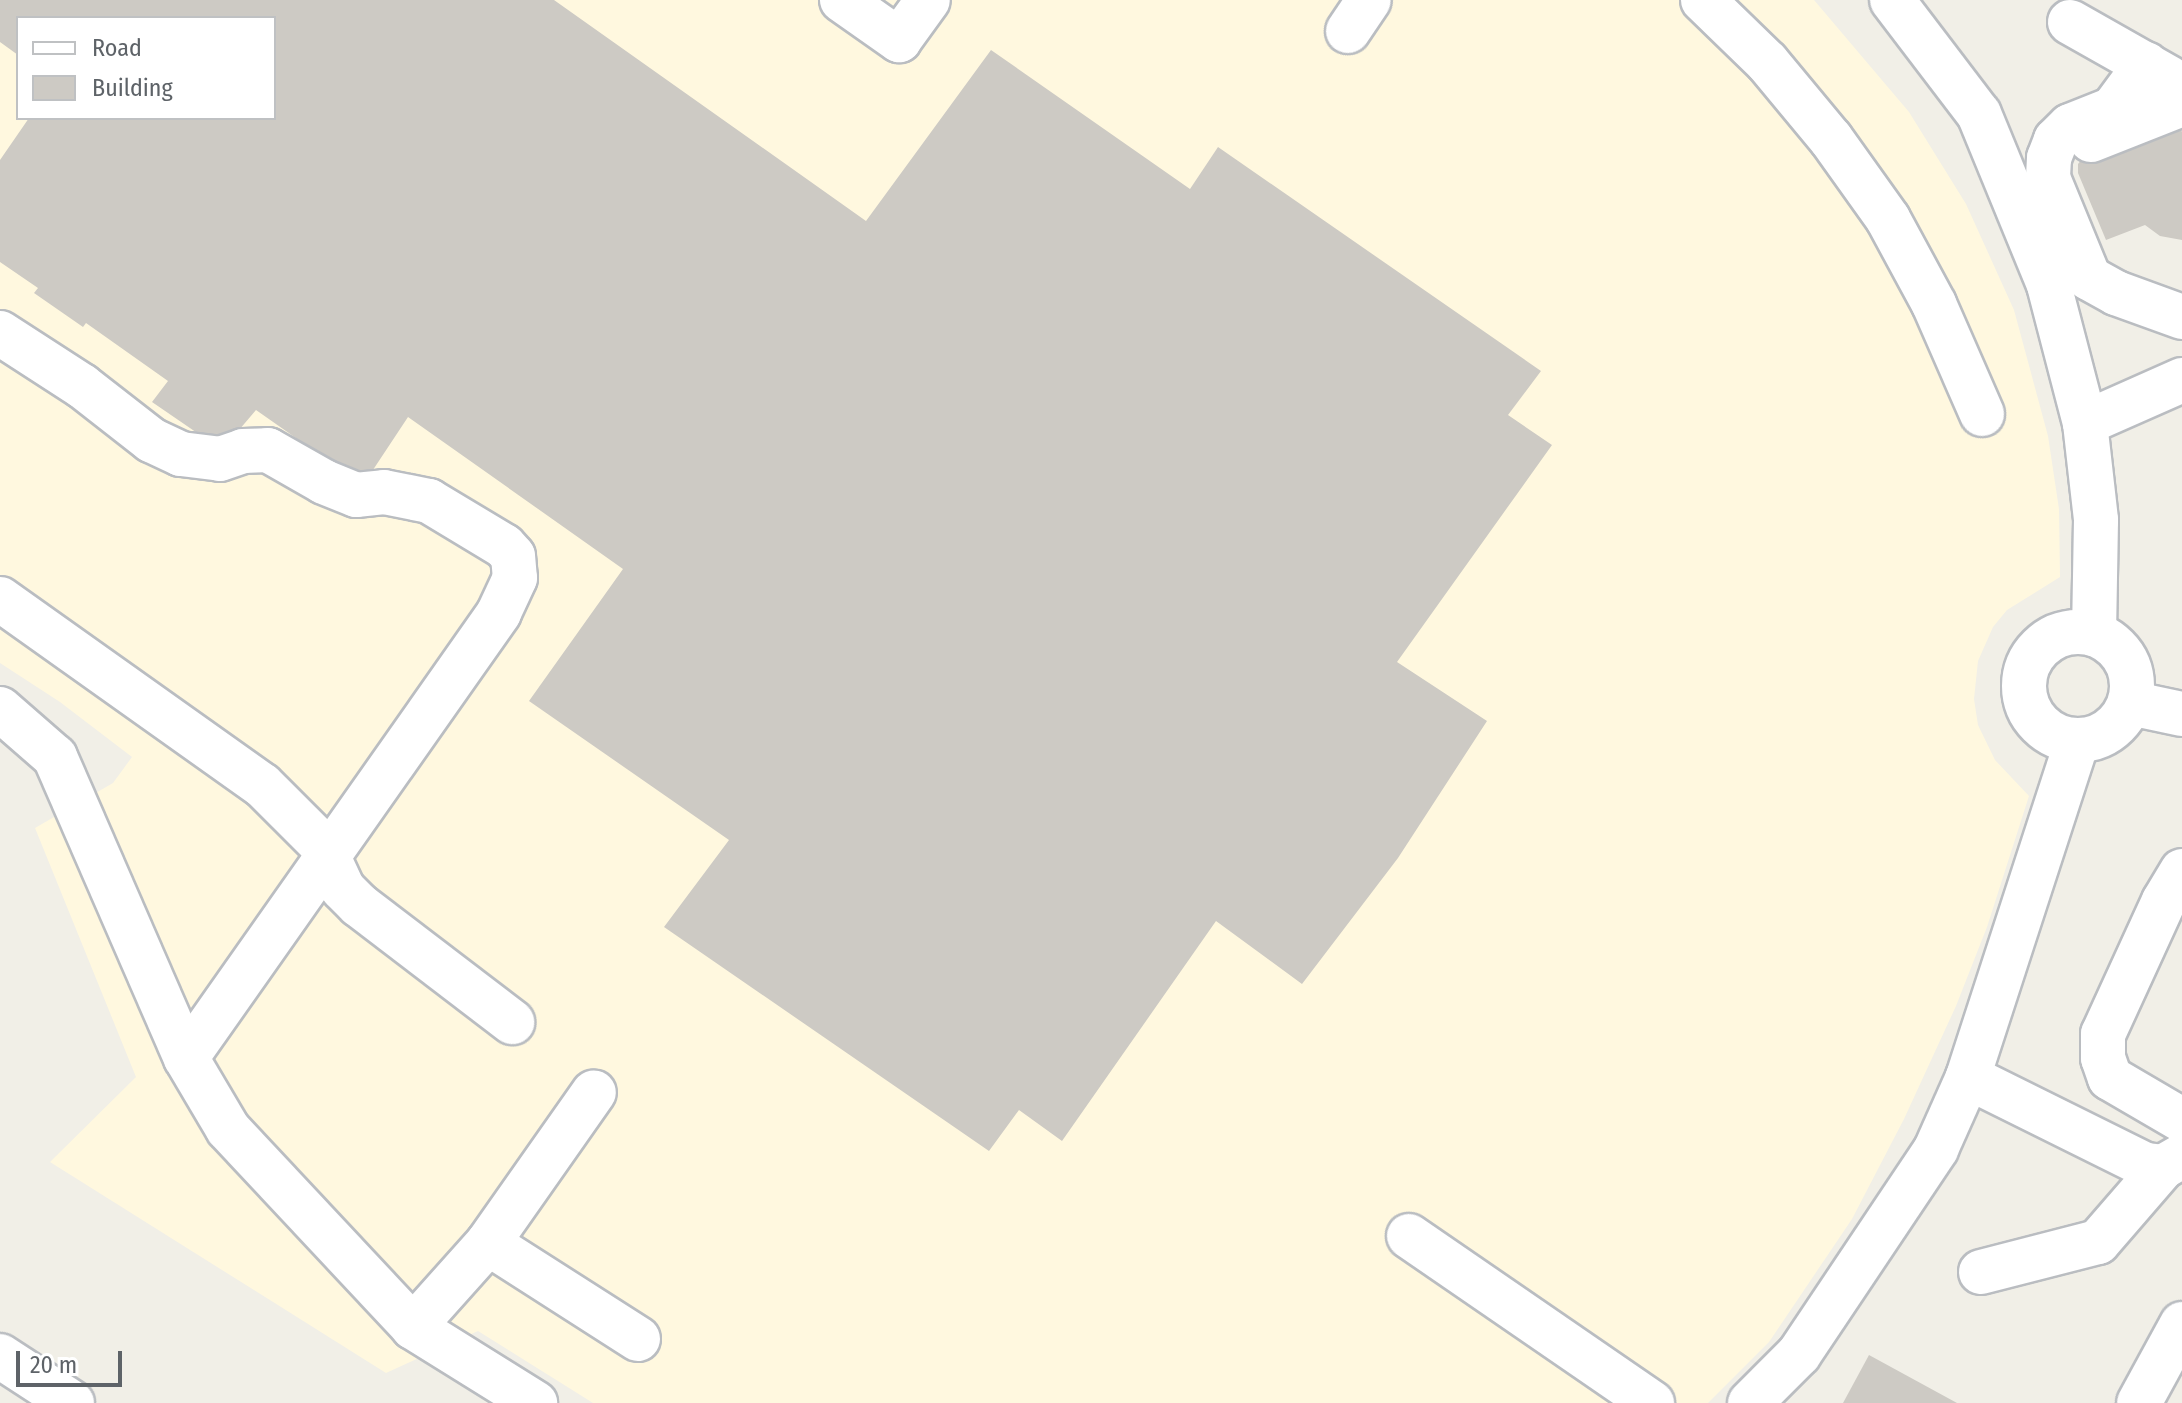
<!DOCTYPE html>
<style>
body{margin:0}
#map{position:relative;width:2182px;height:1403px;overflow:hidden;background:#f1efe7;font-family:"Fira Sans Condensed",sans-serif}
div>[style]{position:absolute}
.commercial>*{inset:0;background:#fff8df}
.building>*{inset:0;background:#cdcac4}
.roads{filter:drop-shadow(2px 0 #babdc1) drop-shadow(-2px 0 #babdc1) drop-shadow(0 2px #babdc1) drop-shadow(0 -2px #babdc1)}
.minor>*{height:44px;margin:-22px;padding:0 22px;transform-origin:22px;border-radius:22px;background:#fff}
.minor>.ring{margin:-22px;padding:0;box-sizing:content-box;background:none;border:44px solid #fff;border-radius:50%}
span{translate:-50% -50%;white-space:nowrap;text-align:center;line-height:1.15;-webkit-text-stroke:8px #fff;paint-order:stroke}
.legend{position:absolute;left:16px;top:16px;width:260px;height:104px;box-sizing:border-box;background:#fff;border:2px solid #bfc1c3;margin:0;padding:10px 14px;list-style:none;font-size:24px;color:#5e6368}
.legend li{display:flex;align-items:center;gap:16px;height:40px}
.legend b{width:40px;border:2px solid #bfc1c3}
.scale{position:absolute;left:16px;top:1351px;width:106px;height:36px;box-sizing:border-box;border:4px solid #5e6368;border-top:0;padding-left:10px;font-size:24px;line-height:28px;white-space:nowrap;color:#5e6368;-webkit-text-stroke:6px #fff;paint-order:stroke}
</style>
<div id="map">
<div class="commercial">
<div style="clip-path:polygon(evenodd,0 0,1814px 0,1909px 112px,1966px 204px,2014px 310px,2048px 436px,2059px 509px,2060px 577px,2007px 610px,1993px 627px,1978px 661px,1974px 699px,1978px 725px,1995px 760px,2029px 796px,1987px 927px,1956px 1006px,1904px 1119px,1852px 1219px,1769px 1342px,1708px 1403px,593px 1403px,478px 1331px,386px 1373px,50px 1162px,136px 1077px,35px 828px,113px 783px,132px 757px,60px 702px,0 663px,0 0,18px 18px,274px 18px,274px 118px,18px 118px,18px 18px)"></div>
</div>
<div class="building">
<div style="clip-path:polygon(0 0,554px 0,866px 221px,991px 50px,1190px 189px,1218px 147px,1541px 371px,1508px 415px,1552px 445px,1397px 662px,1487px 721px,1398px 858px,1302px 984px,1216px 921px,1062px 1141px,1019px 1110px,989px 1151px,664px 927px,729px 840px,529px 701px,623px 569px,408px 417px,363px 485px,256px 410px,222px 450px,152px 402px,168px 381px,86px 323px,83px 327px,34px 293px,38px 288px,0 262px,0 160px,29px 118px,274px 118px,274px 18px,18px 18px,18px 55px,0 42px)"></div>
<div style="clip-path:polygon(2178px 124px,2182px 132px,2182px 240px,2160px 236px,2145px 225px,2106px 240px,2078px 173px,2078px 164px,2082px 159px)"></div>
<div style="clip-path:polygon(1869px 1355px,1957px 1403px,1843px 1403px)"></div>
</div>
<div class="roads">
<div class="minor">
<div style="left:842px;top:0;width:70px;rotate:35.1deg"></div>
<div style="left:899px;top:40px;width:49px;rotate:-54.1deg"></div>
<div style="left:1703px;top:0;width:89px;rotate:44.1deg"></div>
<div style="left:1767px;top:62px;width:100px;rotate:50.3deg"></div>
<div style="left:1831px;top:139px;width:98px;rotate:54.5deg"></div>
<div style="left:1888px;top:219px;width:97px;rotate:61.6deg"></div>
<div style="left:1934px;top:304px;width:120px;rotate:66.4deg"></div>
<div style="left:1892px;top:0;width:143px;rotate:52.7deg"></div>
<div style="left:1979px;top:114px;width:185px;rotate:67.7deg"></div>
<div style="left:2049px;top:285px;width:143px;rotate:75.4deg"></div>
<div style="left:2085px;top:423px;width:98px;rotate:83.5deg"></div>
<div style="left:2096px;top:520px;width:114px;rotate:91deg"></div>
<div style="left:2070px;top:22px;width:114px;rotate:29.5deg"></div>
<div style="left:1348px;top:31px;width:37px;rotate:-56deg"></div>
<div style="left:2146px;top:64px;width:56px;rotate:126.3deg"></div>
<div style="left:2113px;top:109px;width:46px;rotate:158.4deg"></div>
<div style="left:2070px;top:126px;width:20px;rotate:135deg"></div>
<div style="left:2056px;top:140px;width:19px;rotate:111deg"></div>
<div style="left:2049px;top:158px;width:20px;rotate:93deg"></div>
<div style="left:2048px;top:178px;width:108px;rotate:67.7deg"></div>
<div style="left:2089px;top:278px;width:31px;rotate:29deg"></div>
<div style="left:2116px;top:293px;width:70px;rotate:20deg"></div>
<div style="left:2091px;top:140px;width:98px;rotate:-21.6deg"></div>
<div style="left:0;top:333px;width:98px;rotate:32.9deg"></div>
<div style="left:82px;top:386px;width:88px;rotate:38deg"></div>
<div style="left:151px;top:440px;width:33px;rotate:25deg"></div>
<div style="left:181px;top:454px;width:39px;rotate:7deg"></div>
<div style="left:220px;top:459px;width:24px;rotate:-19deg"></div>
<div style="left:243px;top:451px;width:25px;rotate:-2deg"></div>
<div style="left:268px;top:450px;width:64px;rotate:29.7deg"></div>
<div style="left:324px;top:482px;width:35px;rotate:22deg"></div>
<div style="left:356px;top:495px;width:28px;rotate:-6deg"></div>
<div style="left:384px;top:492px;width:46px;rotate:11.3deg"></div>
<div style="left:429px;top:501px;width:87px;rotate:31deg"></div>
<div style="left:504px;top:546px;width:13px;rotate:48deg"></div>
<div style="left:513px;top:556px;width:22px;rotate:85deg"></div>
<div style="left:515px;top:578px;width:38px;rotate:115deg"></div>
<div style="left:499px;top:613px;width:544px;rotate:125.12deg"></div>
<div style="left:2085px;top:423px;width:106px;rotate:-23.9deg"></div>
<div style="left:0;top:599px;width:321px;rotate:35.4deg"></div>
<div style="left:262px;top:785px;width:86px;rotate:45deg"></div>
<div style="left:323px;top:846px;width:47px;rotate:65.1deg"></div>
<div style="left:343px;top:889px;width:23px;rotate:45deg"></div>
<div style="left:359px;top:905px;width:193px;rotate:37.4deg"></div>
<div class="ring" style="left:2024px;top:632px;width:64px;height:64px"></div>
<div style="left:2130px;top:703px;width:53px;rotate:11.9deg"></div>
<div style="left:0;top:709px;width:73px;rotate:41.1deg"></div>
<div style="left:55px;top:757px;width:328px;rotate:66.5deg"></div>
<div style="left:186px;top:1058px;width:82px;rotate:59.4deg"></div>
<div style="left:228px;top:1129px;width:271px;rotate:46.9deg"></div>
<div style="left:413px;top:1327px;width:144px;rotate:31.9deg"></div>
<div style="left:2182px;top:871px;width:35px;rotate:121deg"></div>
<div style="left:2164px;top:901px;width:146px;rotate:114.6deg"></div>
<div style="left:2103px;top:1034px;width:24px;rotate:90deg"></div>
<div style="left:2103px;top:1058px;width:21px;rotate:71deg"></div>
<div style="left:2110px;top:1078px;width:83px;rotate:30.3deg"></div>
<div style="left:1968px;top:1077px;width:198px;rotate:26.4deg"></div>
<div style="left:2145px;top:1165px;width:18px;rotate:6deg"></div>
<div style="left:2163px;top:1167px;width:22px;rotate:-30deg"></div>
<div style="left:1409px;top:1236px;width:295px;rotate:34.5deg"></div>
<div style="left:488px;top:1243px;width:178px;rotate:32.6deg"></div>
<div style="left:1981px;top:1272px;width:121px;rotate:-14.4deg"></div>
<div style="left:2098px;top:1242px;width:99px;rotate:-49.1deg"></div>
<div style="left:413px;top:1327px;width:113px;rotate:-48.2deg"></div>
<div style="left:488px;top:1243px;width:184px;rotate:-54.9deg"></div>
<div style="left:0;top:1356px;width:86px;rotate:33.1deg"></div>
<div style="left:1750px;top:1403px;width:69px;rotate:-45deg"></div>
<div style="left:1799px;top:1354px;width:247px;rotate:-56.2deg"></div>
<div style="left:1936px;top:1149px;width:79px;rotate:-66deg"></div>
<div style="left:1968px;top:1077px;width:353px;rotate:-72deg"></div>
<div style="left:2139px;top:1403px;width:90px;rotate:-61.4deg"></div>
</div>
</div>
<ul class="legend">
<li><b style="height:10px;background:#fff"></b>Road</li>
<li><b style="height:22px;background:#cdcac4"></b>Building</li>
</ul>
<div class="scale">20 m</div>
</div>
